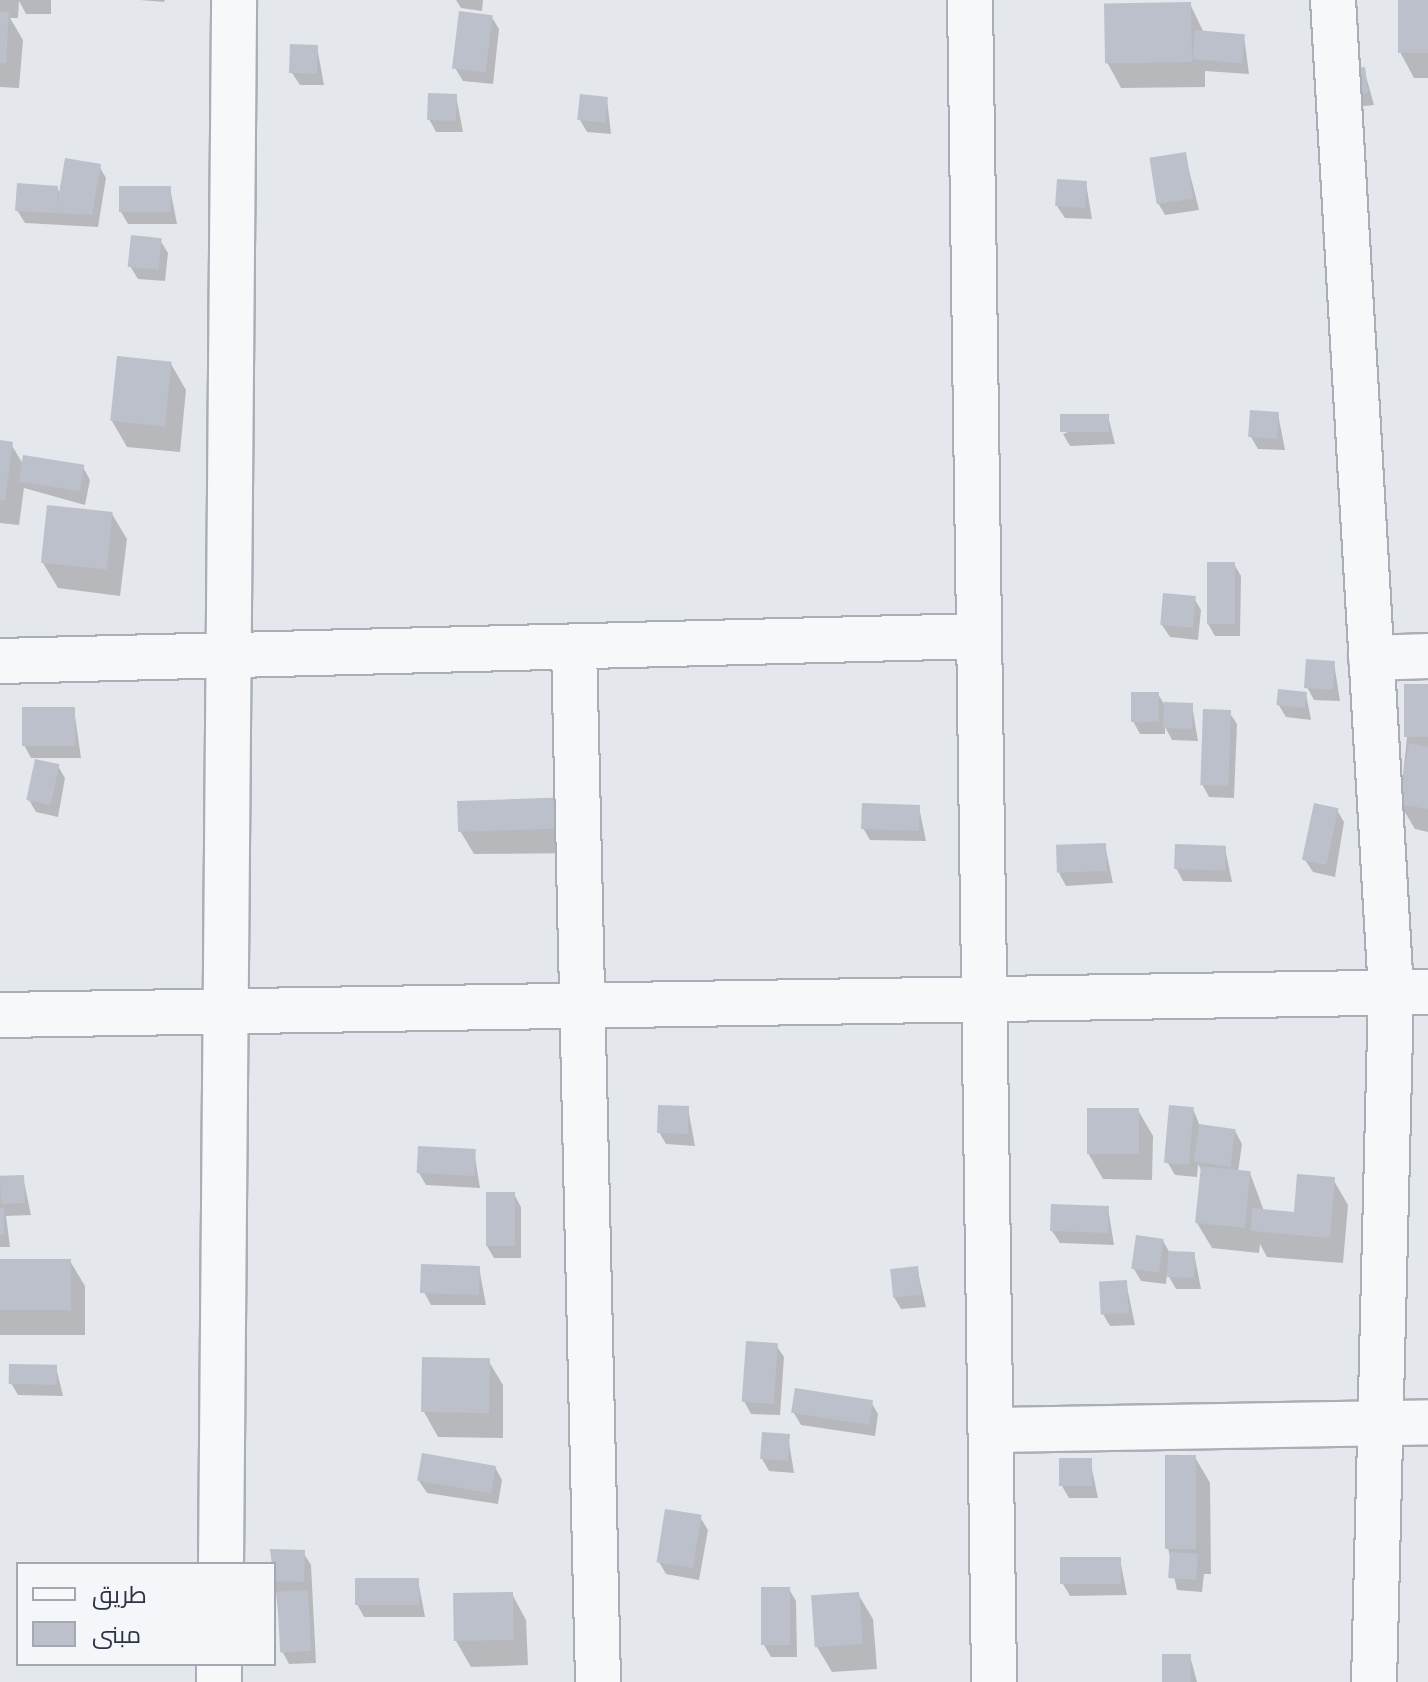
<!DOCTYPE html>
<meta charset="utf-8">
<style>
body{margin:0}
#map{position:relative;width:1428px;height:1682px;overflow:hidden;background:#e4e7ec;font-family:Overpass,Cairo,sans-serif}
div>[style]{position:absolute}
.shadow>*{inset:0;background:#0003}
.building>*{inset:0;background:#bbc0ca;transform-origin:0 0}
.roads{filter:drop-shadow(2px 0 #a9aeb7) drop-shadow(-2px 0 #a9aeb7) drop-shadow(0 2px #a9aeb7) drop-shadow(0 -2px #a9aeb7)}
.minor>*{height:44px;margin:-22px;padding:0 22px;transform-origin:22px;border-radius:22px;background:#f7f8fa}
span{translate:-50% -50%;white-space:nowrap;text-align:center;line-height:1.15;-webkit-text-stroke:7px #f4f6f9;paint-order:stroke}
.legend{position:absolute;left:16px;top:1562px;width:260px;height:104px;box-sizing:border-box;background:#f4f6f9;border:2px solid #a4a8b1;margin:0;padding:10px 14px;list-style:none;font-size:24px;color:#2b3445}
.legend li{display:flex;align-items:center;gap:16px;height:40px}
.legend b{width:40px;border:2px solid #a4a8b1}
</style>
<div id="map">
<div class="shadow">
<div style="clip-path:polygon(0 0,51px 0,51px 14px,26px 14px,19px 1px,18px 18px,10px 18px,23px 40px,19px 88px,0 87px)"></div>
<div style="clip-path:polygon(140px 0,165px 0,164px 2px)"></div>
<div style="clip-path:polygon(456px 0,483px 0,482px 11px,461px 8px)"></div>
<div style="clip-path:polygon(1400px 0,1428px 0,1428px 78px,1414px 78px,1400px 52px)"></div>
<div style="clip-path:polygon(1190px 4px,1204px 33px,1244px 36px,1249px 74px,1205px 71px,1205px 87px,1121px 88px,1107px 62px)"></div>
<div style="clip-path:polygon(491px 16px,499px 29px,493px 84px,463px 81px,455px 68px)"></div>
<div style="clip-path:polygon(317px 47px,324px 85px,300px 85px,292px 73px)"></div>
<div style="clip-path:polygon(1364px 69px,1374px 105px,1345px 108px)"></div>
<div style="clip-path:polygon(456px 96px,463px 132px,436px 132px,429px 119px)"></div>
<div style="clip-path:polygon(607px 99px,611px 134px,587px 132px,580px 120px)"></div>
<div style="clip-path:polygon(1185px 154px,1199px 210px,1165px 215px,1158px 203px)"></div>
<div style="clip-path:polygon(99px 166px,106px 178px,98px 227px,25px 223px,17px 210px,57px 188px,61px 195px)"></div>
<div style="clip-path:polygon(1086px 183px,1092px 219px,1065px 218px,1057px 206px)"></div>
<div style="clip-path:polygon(170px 188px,177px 224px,128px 224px,121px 212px)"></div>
<div style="clip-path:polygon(160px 240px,168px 253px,165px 281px,138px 279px,130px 266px)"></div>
<div style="clip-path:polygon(171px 364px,186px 390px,180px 452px,127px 447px,112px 421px)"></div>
<div style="clip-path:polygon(1278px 414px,1285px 450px,1258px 449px,1251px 437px)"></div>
<div style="clip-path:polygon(1108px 416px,1115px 444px,1070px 446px,1063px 434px)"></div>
<div style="clip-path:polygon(0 442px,11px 444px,23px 464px,83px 467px,90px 480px,85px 505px,24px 488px,19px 525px,0 523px)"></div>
<div style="clip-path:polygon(112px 514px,127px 539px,120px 596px,58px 588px,43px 563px)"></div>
<div style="clip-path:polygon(1234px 564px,1241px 576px,1240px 636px,1215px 636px,1208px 624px)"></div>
<div style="clip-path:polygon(1194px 598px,1201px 610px,1198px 640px,1170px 637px,1162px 625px)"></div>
<div style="clip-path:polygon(1334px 663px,1340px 701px,1314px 700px,1307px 687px)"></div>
<div style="clip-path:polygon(1428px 686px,1428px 832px,1415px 829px,1400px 804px,1407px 737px)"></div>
<div style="clip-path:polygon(1158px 694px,1164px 704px,1192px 705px,1198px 741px,1172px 740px,1165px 727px,1165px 734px,1140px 734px,1133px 721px)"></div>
<div style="clip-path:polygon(1306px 694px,1311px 720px,1286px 717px,1278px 704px)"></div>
<div style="clip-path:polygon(74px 709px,81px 758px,31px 758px,24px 745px)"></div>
<div style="clip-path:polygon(1229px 712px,1237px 724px,1234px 798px,1209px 797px,1202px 784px)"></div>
<div style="clip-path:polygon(58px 766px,65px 778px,58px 817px,36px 812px,29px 800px)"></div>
<div style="clip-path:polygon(573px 799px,588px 853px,474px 854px,459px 829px)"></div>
<div style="clip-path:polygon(919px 807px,926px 841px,870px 840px,863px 828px)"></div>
<div style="clip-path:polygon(1337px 810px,1344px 822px,1335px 877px,1313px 872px,1305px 860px)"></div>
<div style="clip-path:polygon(1105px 845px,1113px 883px,1066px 886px,1059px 873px)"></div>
<div style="clip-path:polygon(1225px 848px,1232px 882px,1183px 881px,1176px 868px)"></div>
<div style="clip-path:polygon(688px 1108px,695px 1146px,666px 1144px,659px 1132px)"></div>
<div style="clip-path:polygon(1193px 1109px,1200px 1126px,1235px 1131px,1242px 1144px,1238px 1172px,1250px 1173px,1264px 1211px,1295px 1214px,1333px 1179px,1348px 1205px,1343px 1263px,1267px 1257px,1260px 1244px,1259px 1253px,1212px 1248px,1197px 1223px,1202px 1172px,1198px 1164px,1197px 1177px,1175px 1175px,1168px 1163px)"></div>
<div style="clip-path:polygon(1138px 1110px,1153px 1136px,1152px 1180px,1103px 1179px,1088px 1153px)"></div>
<div style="clip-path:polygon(474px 1151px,480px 1188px,426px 1185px,419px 1173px)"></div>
<div style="clip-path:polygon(23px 1177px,31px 1215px,6px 1216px,10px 1247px,0 1247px,0 1178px)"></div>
<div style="clip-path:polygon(514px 1194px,521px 1207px,521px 1258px,494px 1258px,487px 1246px)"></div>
<div style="clip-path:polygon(1108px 1208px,1114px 1245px,1060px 1243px,1052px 1231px)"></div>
<div style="clip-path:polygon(1163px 1241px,1170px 1253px,1194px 1253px,1201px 1289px,1176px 1289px,1167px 1273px,1166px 1284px,1141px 1281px,1134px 1269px)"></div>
<div style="clip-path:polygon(0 1261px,70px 1261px,85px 1286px,85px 1335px,0 1335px)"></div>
<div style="clip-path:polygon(479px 1267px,486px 1305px,431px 1305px,424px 1292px)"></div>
<div style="clip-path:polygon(917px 1268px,926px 1307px,901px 1309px,894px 1297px)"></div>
<div style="clip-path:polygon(1126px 1282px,1135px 1325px,1110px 1326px,1103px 1314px)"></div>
<div style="clip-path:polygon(776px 1345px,784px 1357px,780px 1415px,751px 1414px,744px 1401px)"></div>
<div style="clip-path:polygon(488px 1360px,503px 1385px,503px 1438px,438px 1437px,424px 1412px)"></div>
<div style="clip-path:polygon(56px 1367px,63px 1396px,18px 1395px,11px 1383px)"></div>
<div style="clip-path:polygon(871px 1402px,878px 1414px,875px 1436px,801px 1425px,794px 1413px)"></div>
<div style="clip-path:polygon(788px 1436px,794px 1473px,769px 1471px,762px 1459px)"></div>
<div style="clip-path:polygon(1195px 1457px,1210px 1483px,1211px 1574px,1204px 1574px,1202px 1592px,1177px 1590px,1168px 1548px)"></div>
<div style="clip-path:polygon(1090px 1460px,1098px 1498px,1069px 1498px,1062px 1486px)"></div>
<div style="clip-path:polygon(495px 1467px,502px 1480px,498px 1504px,427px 1493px,419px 1481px)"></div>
<div style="clip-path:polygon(700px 1517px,708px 1530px,699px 1580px,666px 1574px,659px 1562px)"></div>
<div style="clip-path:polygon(272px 1551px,303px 1552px,311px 1565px,316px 1663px,289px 1664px,282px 1651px)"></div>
<div style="clip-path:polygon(1120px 1559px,1127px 1595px,1070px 1596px,1063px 1584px)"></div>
<div style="clip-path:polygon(418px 1580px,425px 1617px,364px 1617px,357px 1604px)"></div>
<div style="clip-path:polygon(789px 1589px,796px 1601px,797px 1657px,771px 1657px,764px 1645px)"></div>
<div style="clip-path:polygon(512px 1594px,526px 1620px,528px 1665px,471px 1667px,456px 1641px)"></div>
<div style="clip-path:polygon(858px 1594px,873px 1619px,877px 1669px,832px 1672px,817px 1647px)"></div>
<div style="clip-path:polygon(1190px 1656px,1197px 1682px,1163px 1682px)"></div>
</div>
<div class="building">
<div style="left:1398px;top:0;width:30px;height:53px"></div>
<div style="left:1191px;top:2px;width:60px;height:87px;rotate:89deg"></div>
<div style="left:459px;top:11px;width:34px;height:58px;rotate:7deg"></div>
<div style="clip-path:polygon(0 12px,9px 12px,6px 63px,0 63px)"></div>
<div style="left:1195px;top:30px;width:50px;height:29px;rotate:5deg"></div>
<div style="left:290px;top:44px;width:28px;height:29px;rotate:2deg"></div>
<div style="left:1365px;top:67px;width:26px;height:32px;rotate:83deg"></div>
<div style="left:428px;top:93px;width:29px;height:27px;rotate:2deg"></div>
<div style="left:580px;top:94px;width:28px;height:26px;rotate:6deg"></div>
<div style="left:1186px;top:152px;width:47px;height:37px;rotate:81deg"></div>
<div style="clip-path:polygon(65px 158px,101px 164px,92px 215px,15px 211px,17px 183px,58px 186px,57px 205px)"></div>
<div style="left:1057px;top:179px;width:30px;height:27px;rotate:4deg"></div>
<div style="left:119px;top:186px;width:52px;height:26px"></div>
<div style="left:131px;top:235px;width:31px;height:32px;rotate:6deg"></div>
<div style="left:117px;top:356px;width:55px;height:65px;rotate:6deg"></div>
<div style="left:1250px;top:410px;width:29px;height:27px;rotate:4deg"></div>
<div style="left:1109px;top:414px;width:18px;height:49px;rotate:90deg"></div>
<div style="clip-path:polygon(0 440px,13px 442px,5px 500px,0 500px)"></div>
<div style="left:23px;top:455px;width:62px;height:27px;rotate:9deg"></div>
<div style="left:47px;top:505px;width:66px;height:58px;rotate:6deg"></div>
<div style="left:1207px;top:562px;width:28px;height:62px"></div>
<div style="left:1163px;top:593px;width:33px;height:32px;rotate:5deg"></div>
<div style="left:1306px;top:659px;width:29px;height:29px;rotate:4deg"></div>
<div style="left:1428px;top:684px;width:53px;height:24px;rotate:90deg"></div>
<div style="left:1278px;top:689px;width:29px;height:16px;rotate:6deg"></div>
<div style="left:1131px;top:692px;width:28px;height:30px"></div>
<div style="left:1164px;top:702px;width:29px;height:26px;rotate:2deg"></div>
<div style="left:22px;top:707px;width:53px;height:39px"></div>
<div style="left:1203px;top:709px;width:28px;height:76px;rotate:2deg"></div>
<div style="clip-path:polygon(1409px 743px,1428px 747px,1428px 809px,1398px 804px)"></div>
<div style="left:35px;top:759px;width:25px;height:42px;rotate:12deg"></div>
<div style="left:574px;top:797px;width:31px;height:117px;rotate:88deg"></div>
<div style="left:862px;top:803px;width:58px;height:26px;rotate:2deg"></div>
<div style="left:1314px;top:803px;width:25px;height:58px;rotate:12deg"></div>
<div style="left:1106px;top:843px;width:28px;height:50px;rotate:88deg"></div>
<div style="left:1175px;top:844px;width:51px;height:25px;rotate:2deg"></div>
<div style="left:658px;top:1105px;width:31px;height:28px;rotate:2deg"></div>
<div style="left:1169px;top:1105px;width:25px;height:58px;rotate:5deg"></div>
<div style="left:1087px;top:1108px;width:52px;height:46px"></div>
<div style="left:1199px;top:1124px;width:37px;height:38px;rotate:8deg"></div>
<div style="left:418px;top:1146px;width:58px;height:27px;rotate:3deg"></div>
<div style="left:1201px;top:1166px;width:50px;height:57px;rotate:6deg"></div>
<div style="clip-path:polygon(1297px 1174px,1335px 1177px,1330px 1238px,1251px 1231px,1252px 1208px,1294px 1212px)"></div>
<div style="left:24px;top:1175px;width:28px;height:24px;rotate:88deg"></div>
<div style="left:486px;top:1192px;width:29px;height:54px"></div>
<div style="left:1051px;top:1204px;width:58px;height:27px;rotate:2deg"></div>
<div style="left:0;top:1208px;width:4px;height:27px"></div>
<div style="left:1136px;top:1235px;width:28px;height:34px;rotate:8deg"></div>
<div style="left:1168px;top:1251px;width:27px;height:26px;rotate:2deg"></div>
<div style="left:0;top:1259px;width:71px;height:51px"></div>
<div style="left:421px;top:1264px;width:59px;height:29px;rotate:2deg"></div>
<div style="left:918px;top:1266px;width:29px;height:28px;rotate:84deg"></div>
<div style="left:1127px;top:1280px;width:33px;height:28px;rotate:87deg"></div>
<div style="left:746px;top:1341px;width:32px;height:61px;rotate:4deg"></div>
<div style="left:422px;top:1357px;width:68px;height:55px;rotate:1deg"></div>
<div style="left:9px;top:1364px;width:48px;height:20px;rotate:1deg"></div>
<div style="left:795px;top:1388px;width:79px;height:25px;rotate:9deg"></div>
<div style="left:762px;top:1432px;width:28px;height:27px;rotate:4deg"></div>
<div style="left:422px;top:1453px;width:75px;height:28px;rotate:10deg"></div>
<div style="left:1165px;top:1455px;width:31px;height:94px"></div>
<div style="left:1059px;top:1458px;width:33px;height:28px"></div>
<div style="left:665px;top:1509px;width:37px;height:54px;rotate:9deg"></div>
<div style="clip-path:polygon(270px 1549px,305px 1550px,304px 1582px,274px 1581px)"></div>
<div style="left:1170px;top:1552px;width:28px;height:26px;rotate:4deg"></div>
<div style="left:1060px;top:1557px;width:61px;height:27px"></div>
<div style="left:355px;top:1578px;width:64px;height:27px"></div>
<div style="left:761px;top:1587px;width:29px;height:58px"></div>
<div style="left:308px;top:1590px;width:61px;height:31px;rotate:87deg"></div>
<div style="left:513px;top:1592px;width:48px;height:60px;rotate:89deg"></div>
<div style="left:859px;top:1592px;width:52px;height:48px;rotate:86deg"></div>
<div style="left:1162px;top:1654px;width:29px;height:28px"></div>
</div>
<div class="roads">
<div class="minor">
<div style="left:970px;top:0;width:1682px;rotate:89.18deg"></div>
<div style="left:1333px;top:0;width:994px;rotate:86.65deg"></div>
<div style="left:1391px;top:992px;width:690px;rotate:91.41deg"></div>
<div style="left:574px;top:647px;width:1035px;rotate:88.67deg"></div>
<div style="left:1371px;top:658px;width:57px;rotate:-2deg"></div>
<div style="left:0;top:661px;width:979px;rotate:-1.46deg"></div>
<div style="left:0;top:1015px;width:1428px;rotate:-0.92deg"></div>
<div style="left:991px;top:1430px;width:437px;rotate:-1deg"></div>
<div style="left:221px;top:1564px;width:1564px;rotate:-89.52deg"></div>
<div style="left:219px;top:1682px;width:18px;rotate:-90deg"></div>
</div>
</div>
<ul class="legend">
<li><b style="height:10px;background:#f7f8fa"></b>طريق</li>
<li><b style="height:22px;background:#bbc0ca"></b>مبنى</li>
</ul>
</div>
